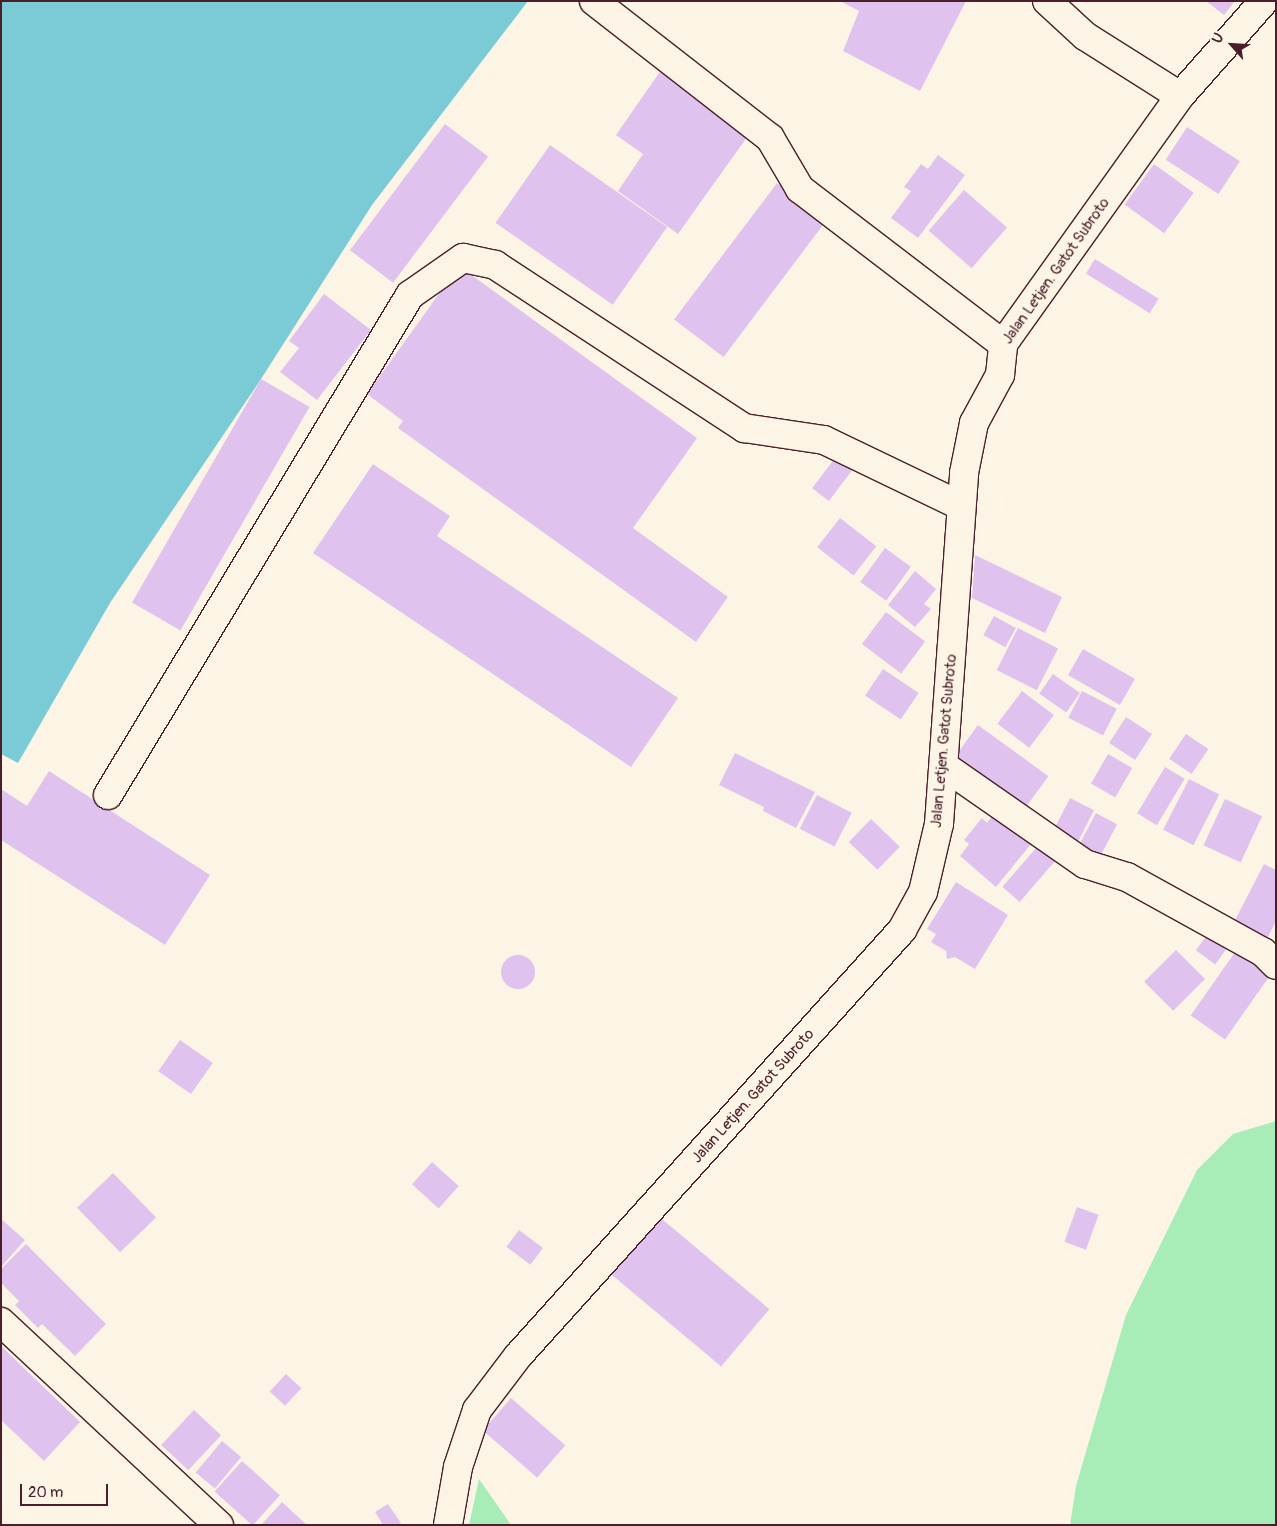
<!DOCTYPE html>
<style>
body{margin:0}
#map{position:relative;width:1277px;height:1526px;overflow:hidden;background:#fcf5e5;font-family:Pangolin,sans-serif}
div>[style]{position:absolute}
.green>*{inset:0;background:#a8ecb7}
.water>*{inset:0;background:#7bcbd7}
.building>*{inset:0;background:#e0c2ef;transform-origin:0 0}
.round{border-radius:50%}
.roads{filter:drop-shadow(1px 0 #4a1f2b) drop-shadow(-1px 0 #4a1f2b) drop-shadow(0 1px #4a1f2b) drop-shadow(0 -1px #4a1f2b)}
.minor>*{height:28px;margin:-14px;padding:0 14px;transform-origin:14px;border-radius:14px;background:#fcf5e5}
span{translate:-50% -50%;white-space:nowrap;text-align:center;line-height:1.15;-webkit-text-stroke:5px #fcf5e5;paint-order:stroke}
.street-label{font-size:15px;color:#4a1f2b}
.frame{position:absolute;inset:0;border:2px solid #4a1f2b;pointer-events:none}
.north{position:absolute;left:1207px;top:20px;width:50px;height:50px;-webkit-text-stroke:4px #fcf5e5;paint-order:stroke;rotate:296deg;font-size:14px;font-weight:700;line-height:20px;text-align:center;color:#4a1f2b}
.north::after{content:'';display:block;margin:auto;width:18px;height:22px;background:#4a1f2b;clip-path:polygon(50% 0,100% 100%,50% 72%,0 100%)}
.scale{position:absolute;left:20px;top:1484px;width:88px;height:22px;box-sizing:border-box;border:2px solid #4a1f2b;border-top:0;padding-left:6px;font-size:15px;line-height:18px;white-space:nowrap;color:#4a1f2b;-webkit-text-stroke:4px #fcf5e5;paint-order:stroke}
</style>
<div id="map">
<div class="green">
<div style="clip-path:polygon(1276px 1121px,1276px 1525px,1070px 1525px,1076px 1486px,1126px 1315px,1197px 1170px,1233px 1134px)"></div>
<div style="clip-path:polygon(479px 1479px,511px 1525px,469px 1525px)"></div>
</div>
<div class="water">
<div style="clip-path:polygon(1px 1px,528px 1px,372px 205px,261px 379px,110px 603px,18px 763px,1px 754px)"></div>
</div>
<div class="building">
<div style="clip-path:polygon(840px 1px,966px 1px,920px 91px,843px 51px,859px 11px)"></div>
<div style="clip-path:polygon(1206px 1px,1235px 1px,1224px 15px)"></div>
<div style="clip-path:polygon(666px 63px,750px 133px,678px 234px,618px 191px,643px 154px,616px 135px)"></div>
<div style="left:445px;top:124px;width:54px;height:158px;rotate:37deg"></div>
<div style="left:1187px;top:127px;width:63px;height:39px;rotate:33deg"></div>
<div style="left:550px;top:145px;width:143px;height:95px;rotate:35deg"></div>
<div style="clip-path:polygon(938px 155px,965px 175px,918px 238px,891px 218px,911px 191px,904px 187px,921px 164px,928px 169px)"></div>
<div style="left:1154px;top:164px;width:49px;height:50px;rotate:36deg"></div>
<div style="left:777px;top:183px;width:62px;height:171px;rotate:37deg"></div>
<div style="left:964px;top:190px;width:57px;height:54px;rotate:41deg"></div>
<div style="left:1095px;top:259px;width:75px;height:17px;rotate:32deg"></div>
<div style="clip-path:polygon(459px 266px,697px 438px,633px 528px,728px 597px,696px 642px,398px 428px,403px 421px,367px 394px)"></div>
<div style="clip-path:polygon(324px 294px,371px 330px,317px 400px,280px 372px,299px 348px,289px 341px)"></div>
<div style="left:261px;top:379px;width:56px;height:258px;rotate:30deg"></div>
<div style="left:835px;top:458px;width:21px;height:38px;rotate:37deg"></div>
<div style="clip-path:polygon(373px 464px,450px 516px,437px 536px,678px 698px,631px 767px,313px 553px)"></div>
<div style="left:840px;top:518px;width:46px;height:37px;rotate:38deg"></div>
<div style="left:885px;top:548px;width:32px;height:42px;rotate:36deg"></div>
<div style="clip-path:polygon(975px 555px,1062px 597px,1045px 633px,972px 598px)"></div>
<div style="clip-path:polygon(915px 571px,936px 589px,924px 604px,931px 609px,915px 627px,888px 605px)"></div>
<div style="left:886px;top:612px;width:49px;height:40px;rotate:37deg"></div>
<div style="left:994px;top:616px;width:25px;height:22px;rotate:29deg"></div>
<div style="left:1018px;top:628px;width:45px;height:47px;rotate:27deg"></div>
<div style="left:1083px;top:649px;width:60px;height:30px;rotate:30deg"></div>
<div style="left:883px;top:669px;width:43px;height:32px;rotate:34deg"></div>
<div style="left:1053px;top:674px;width:33px;height:24px;rotate:35deg"></div>
<div style="left:1022px;top:691px;width:40px;height:41px;rotate:37deg"></div>
<div style="left:1082px;top:691px;width:39px;height:30px;rotate:27deg"></div>
<div style="left:1126px;top:717px;width:31px;height:31px;rotate:33deg"></div>
<div style="left:978px;top:725px;width:87px;height:42px;rotate:36deg"></div>
<div style="left:1186px;top:734px;width:27px;height:30px;rotate:34deg"></div>
<div style="clip-path:polygon(735px 753px,815px 792px,796px 828px,763px 811px,764px 807px,719px 785px)"></div>
<div style="left:1108px;top:754px;width:28px;height:34px;rotate:30deg"></div>
<div style="left:1165px;top:767px;width:23px;height:54px;rotate:31deg"></div>
<div style="clip-path:polygon(49px 771px,210px 875px,165px 945px,1px 840px,1px 789px,27px 806px)"></div>
<div style="left:1189px;top:779px;width:34px;height:57px;rotate:27deg"></div>
<div style="left:817px;top:795px;width:39px;height:38px;rotate:27deg"></div>
<div style="left:1070px;top:798px;width:27px;height:34px;rotate:27deg"></div>
<div style="left:1225px;top:799px;width:41px;height:51px;rotate:25deg"></div>
<div style="clip-path:polygon(998px 808px,1035px 839px,996px 887px,960px 856px,969px 844px,964px 840px,982px 818px,987px 823px)"></div>
<div style="left:1096px;top:813px;width:24px;height:38px;rotate:28deg"></div>
<div style="left:871px;top:819px;width:40px;height:32px;rotate:44deg"></div>
<div style="left:1043px;top:840px;width:23px;height:62px;rotate:41deg"></div>
<div style="clip-path:polygon(1264px 864px,1276px 870px,1276px 921px,1266px 941px,1233px 924px)"></div>
<div style="clip-path:polygon(956px 882px,1008px 915px,975px 969px,955px 957px,947px 959px,946px 951px,931px 942px,936px 934px,927px 929px)"></div>
<div style="left:1207px;top:935px;width:24px;height:19px;rotate:36deg"></div>
<div style="left:1240px;top:945px;width:42px;height:86px;rotate:35deg"></div>
<div style="left:1176px;top:950px;width:41px;height:45px;rotate:45deg"></div>
<div class="round" style="left:501px;top:955px;width:34px;height:34px"></div>
<div style="left:180px;top:1040px;width:40px;height:38px;rotate:35deg"></div>
<div style="left:432px;top:1162px;width:36px;height:30px;rotate:42deg"></div>
<div style="left:113px;top:1173px;width:62px;height:50px;rotate:46deg"></div>
<div style="left:1077px;top:1207px;width:23px;height:37px;rotate:20deg"></div>
<div style="left:656px;top:1214px;width:148px;height:75px;rotate:40deg"></div>
<div style="clip-path:polygon(1px 1219px,25px 1240px,1px 1267px)"></div>
<div style="left:519px;top:1230px;width:30px;height:21px;rotate:37deg"></div>
<div style="clip-path:polygon(26px 1244px,106px 1324px,75px 1356px,42px 1324px,38px 1328px,15px 1305px,19px 1301px,1px 1283px,1px 1269px)"></div>
<div style="clip-path:polygon(1px 1346px,80px 1422px,44px 1461px,1px 1420px)"></div>
<div style="left:286px;top:1374px;width:21px;height:24px;rotate:43deg"></div>
<div style="left:511px;top:1398px;width:72px;height:43px;rotate:41deg"></div>
<div style="left:194px;top:1410px;width:37px;height:48px;rotate:43deg"></div>
<div style="left:222px;top:1441px;width:25px;height:41px;rotate:40deg"></div>
<div style="left:242px;top:1461px;width:51px;height:41px;rotate:42deg"></div>
<div style="clip-path:polygon(282px 1502px,307px 1525px,261px 1525px)"></div>
<div style="clip-path:polygon(388px 1504px,401px 1523px,398px 1525px,383px 1525px,375px 1512px)"></div>
</div>
<div class="roads">
<div class="minor">
<div style="left:594px;top:1px;width:223px;rotate:37.9deg"></div>
<div style="left:770px;top:138px;width:59px;rotate:59.5deg"></div>
<div style="left:800px;top:189px;width:255px;rotate:37.4deg"></div>
<div style="left:1047px;top:1px;width:52px;rotate:42.6deg"></div>
<div style="left:1085px;top:36px;width:112px;rotate:32.3deg"></div>
<div style="left:944px;top:766px;width:172px;rotate:34.8deg"></div>
<div style="left:1085px;top:864px;width:44px;rotate:17.2deg"></div>
<div style="left:1127px;top:877px;width:155px;rotate:28.9deg"></div>
<div style="left:1263px;top:952px;width:18px;rotate:45deg"></div>
<div style="left:108px;top:795px;width:584px;rotate:-58.87deg"></div>
<div style="left:410px;top:295px;width:65px;rotate:-34.9deg"></div>
<div style="left:463px;top:258px;width:33px;rotate:12deg"></div>
<div style="left:495px;top:265px;width:298px;rotate:33.2deg"></div>
<div style="left:744px;top:428px;width:81px;rotate:8.5deg"></div>
<div style="left:824px;top:440px;width:152px;rotate:25.7deg"></div>
<div style="left:1px;top:1322px;width:298px;rotate:43deg"></div>
<div style="left:448px;top:1525px;width:59px;rotate:-80.2deg"></div>
<div style="left:458px;top:1467px;width:60px;rotate:-71.6deg"></div>
<div style="left:477px;top:1410px;width:68px;rotate:-52.8deg"></div>
<div style="left:518px;top:1356px;width:574px;rotate:-47.97deg"></div>
<div style="left:902px;top:930px;width:43px;rotate:-61.1deg"></div>
<div style="left:923px;top:892px;width:70px;rotate:-76.8deg"></div>
<div style="left:939px;top:824px;width:352px;rotate:-85.9deg"></div>
<div style="left:964px;top:473px;width:51px;rotate:-78.7deg"></div>
<div style="left:974px;top:423px;width:55px;rotate:-61.6deg"></div>
<div style="left:1000px;top:375px;width:31px;rotate:-84deg"></div>
<div style="left:1003px;top:344px;width:305px;rotate:-54.5deg"></div>
<div style="left:1180px;top:96px;width:127px;rotate:-48.5deg"></div>
</div>
</div>
<div class="street-label">
<span style="left:1056px;top:271px;rotate:-55deg">Jalan Letjen. Gatot Subroto</span>
<span style="left:944px;top:741px;rotate:-85deg">Jalan Letjen. Gatot Subroto</span>
<span style="left:753px;top:1096px;rotate:-48deg">Jalan Letjen. Gatot Subroto</span>
</div>
<div class="frame"></div>
<div class="north">U</div>
<div class="scale">20 m</div>
</div>
